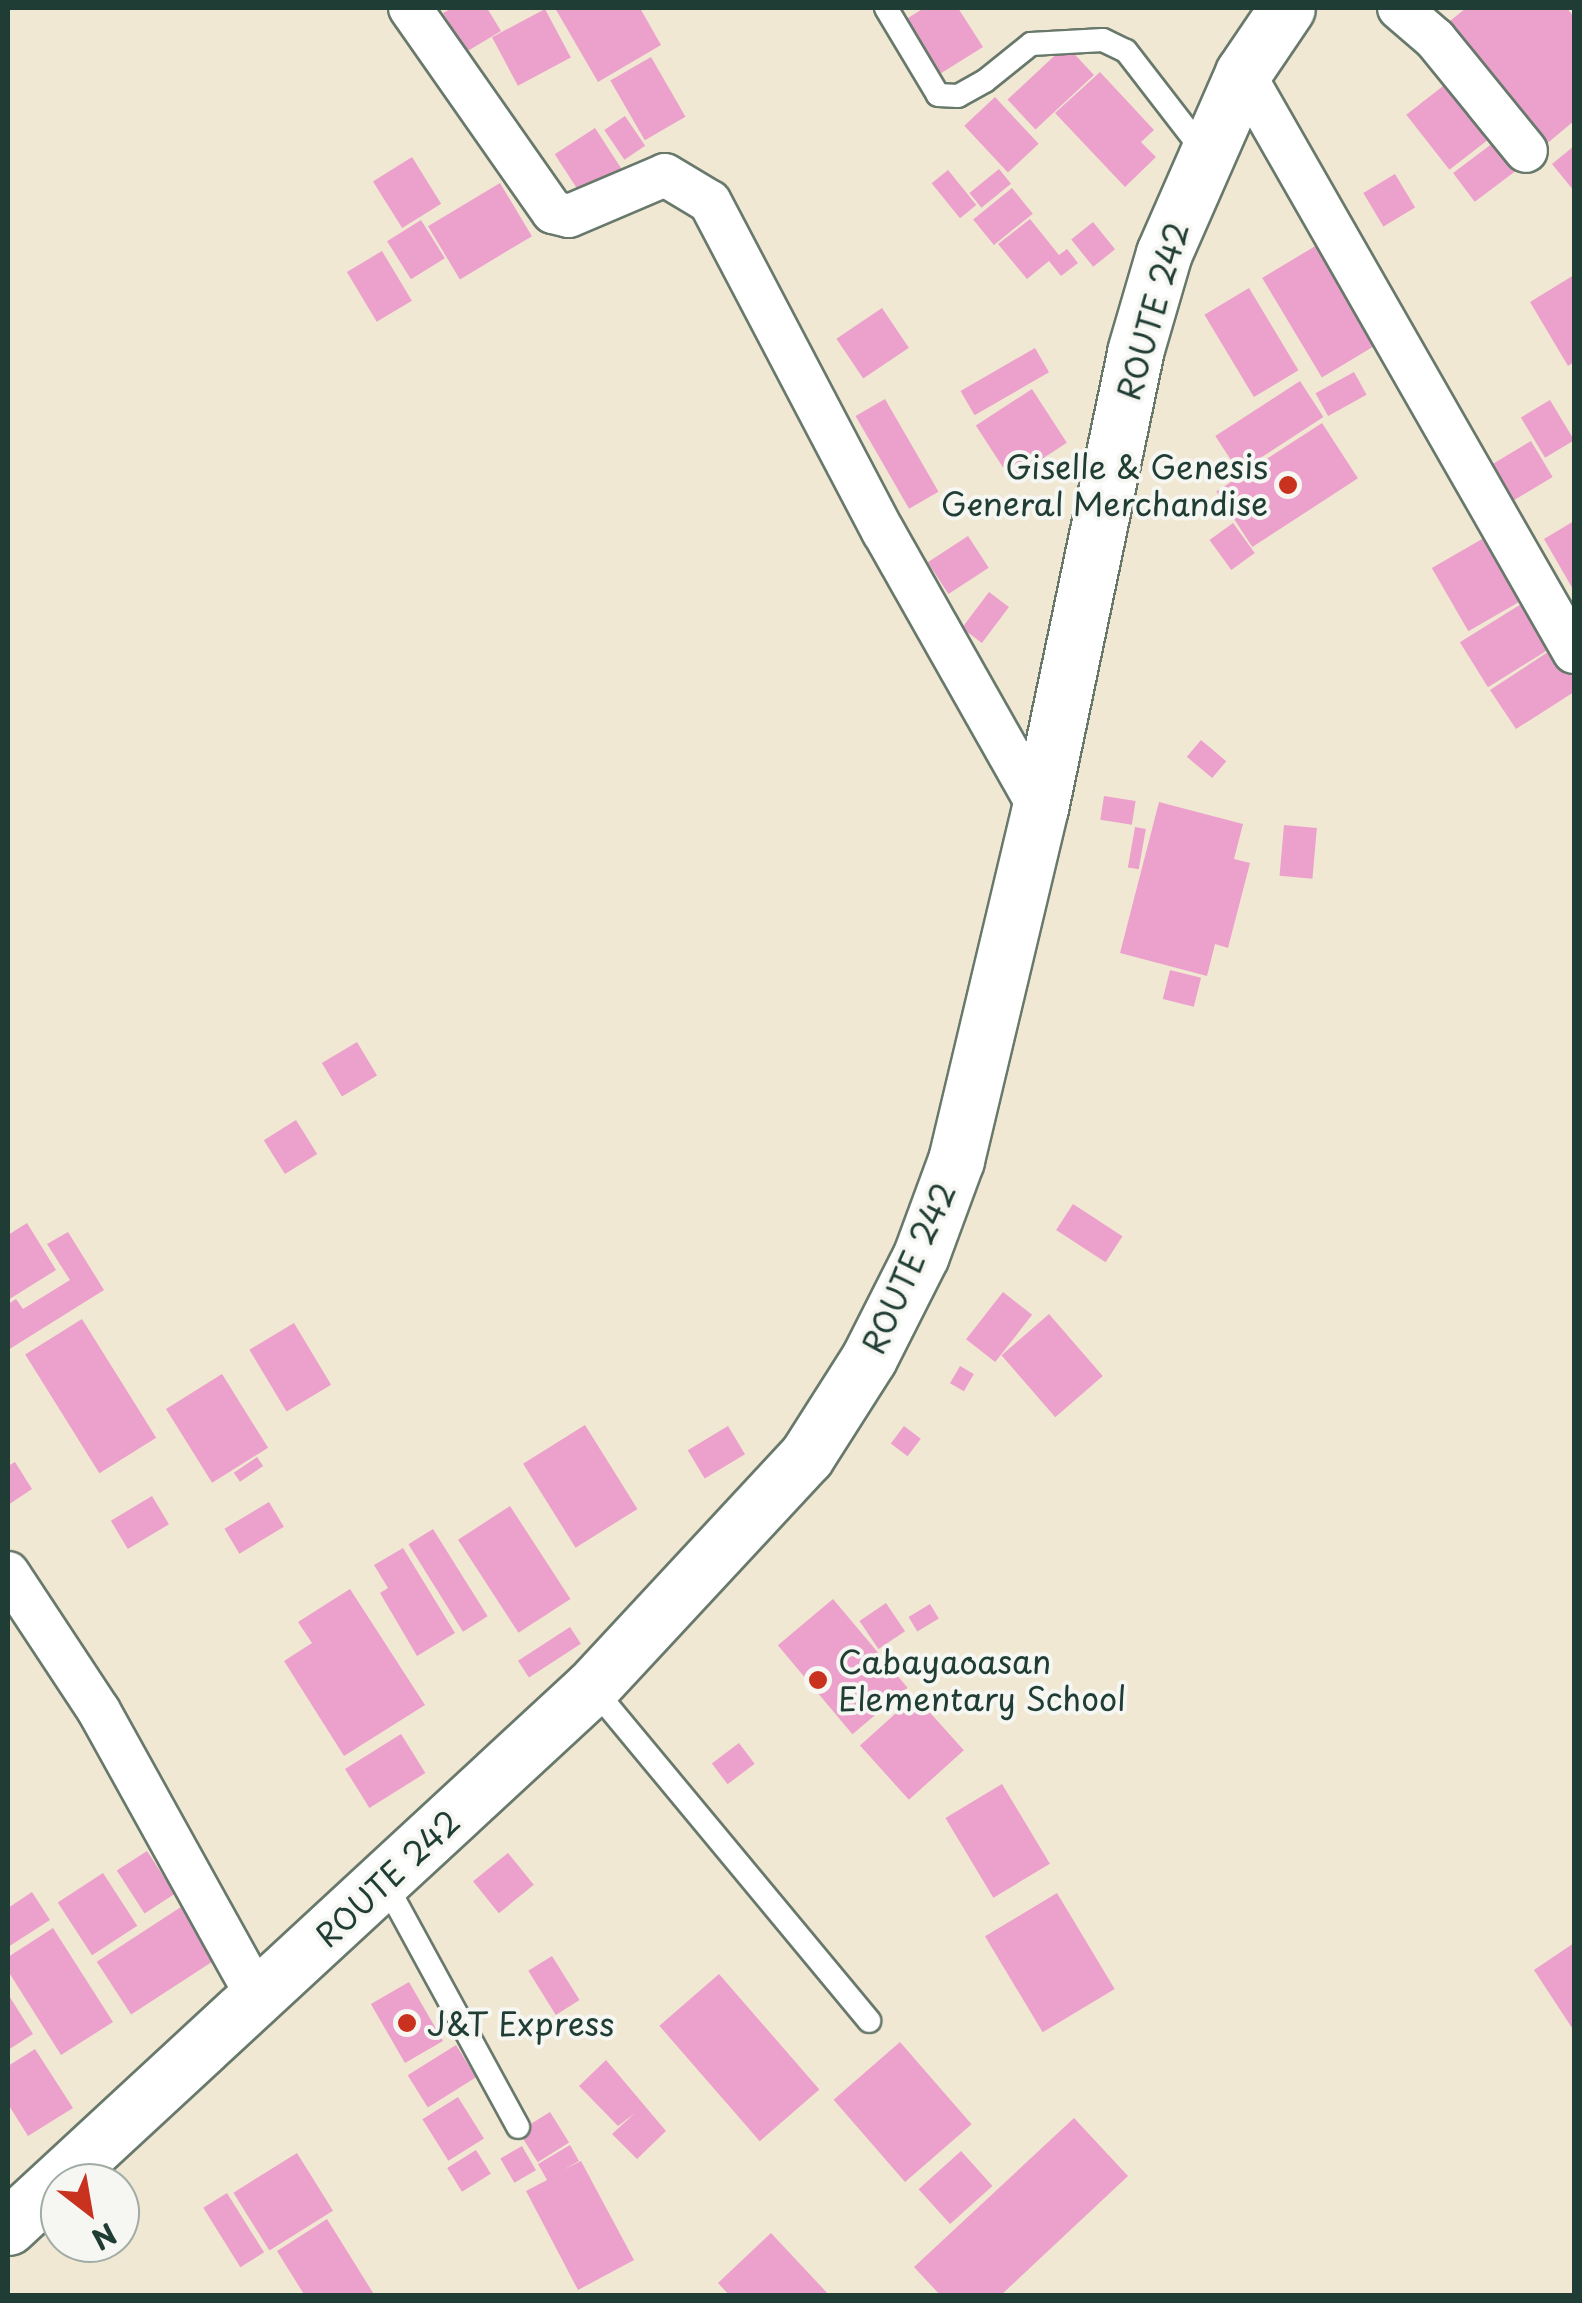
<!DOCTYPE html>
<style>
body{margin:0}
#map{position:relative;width:1582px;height:2303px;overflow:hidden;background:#f1e8d3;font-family:"Playpen Sans",sans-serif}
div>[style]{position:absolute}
.building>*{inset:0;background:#eba1cc;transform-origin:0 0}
.roads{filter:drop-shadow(2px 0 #68796c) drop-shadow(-2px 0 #68796c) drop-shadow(0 2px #68796c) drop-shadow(0 -2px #68796c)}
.service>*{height:22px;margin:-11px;padding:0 11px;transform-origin:11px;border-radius:11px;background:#fff}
.minor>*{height:42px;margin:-21px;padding:0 21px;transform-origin:21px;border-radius:21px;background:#fff}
.primary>*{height:55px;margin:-27.5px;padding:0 27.5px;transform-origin:27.5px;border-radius:27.5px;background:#fff}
.dots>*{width:28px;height:28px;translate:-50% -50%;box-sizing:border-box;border:5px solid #f6f6f2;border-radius:50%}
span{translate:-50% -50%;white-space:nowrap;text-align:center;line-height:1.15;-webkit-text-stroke:8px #f6f6f2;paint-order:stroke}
.street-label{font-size:32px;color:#1f3d34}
.poi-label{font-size:32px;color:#1f3d34}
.right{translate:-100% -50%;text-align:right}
.left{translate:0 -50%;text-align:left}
.frame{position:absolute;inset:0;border:10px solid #1f3d34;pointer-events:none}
.north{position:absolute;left:40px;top:2163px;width:100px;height:100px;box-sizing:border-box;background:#f6f6f2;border:2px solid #a0aca6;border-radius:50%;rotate:149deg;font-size:28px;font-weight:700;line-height:40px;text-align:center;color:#1f3d34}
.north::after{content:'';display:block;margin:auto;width:35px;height:45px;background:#c8321e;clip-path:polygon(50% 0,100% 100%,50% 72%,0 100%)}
</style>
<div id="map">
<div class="building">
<div style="clip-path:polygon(452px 8px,487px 8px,501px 31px,466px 52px,443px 13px)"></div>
<div style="clip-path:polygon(555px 8px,640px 8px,661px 45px,598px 82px)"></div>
<div style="clip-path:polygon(924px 8px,958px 8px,983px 47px,935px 77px,900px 23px)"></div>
<div style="clip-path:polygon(1466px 8px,1567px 8px,1574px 17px,1574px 121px,1544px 146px,1445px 25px)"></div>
<div style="left:545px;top:9px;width:55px;height:60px;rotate:62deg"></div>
<div style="left:1066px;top:45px;width:41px;height:80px;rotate:47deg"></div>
<div style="left:651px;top:57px;width:69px;height:47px;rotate:60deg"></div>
<div style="clip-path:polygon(1100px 72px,1154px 130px,1141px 142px,1156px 157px,1125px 187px,1055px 113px)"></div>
<div style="left:1452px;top:79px;width:70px;height:58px;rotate:52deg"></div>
<div style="left:995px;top:97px;width:64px;height:42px;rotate:47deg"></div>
<div style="left:625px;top:116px;width:36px;height:25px;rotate:56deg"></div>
<div style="left:595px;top:128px;width:48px;height:48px;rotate:57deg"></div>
<div style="left:1493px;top:143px;width:36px;height:50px;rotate:53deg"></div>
<div style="clip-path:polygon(1574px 146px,1574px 191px,1552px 164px)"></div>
<div style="left:412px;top:157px;width:55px;height:46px;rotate:58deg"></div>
<div style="left:999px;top:169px;width:19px;height:38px;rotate:51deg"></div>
<div style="left:948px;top:170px;width:45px;height:21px;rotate:51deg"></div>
<div style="left:1395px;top:174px;width:39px;height:37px;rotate:59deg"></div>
<div style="left:500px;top:183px;width:62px;height:84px;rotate:59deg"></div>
<div style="left:1012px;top:188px;width:33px;height:50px;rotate:51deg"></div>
<div style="clip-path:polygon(1030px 219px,1059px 255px,1067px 249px,1078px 263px,1061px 276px,1049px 261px,1027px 279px,998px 244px)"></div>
<div style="left:421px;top:220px;width:45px;height:40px;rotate:58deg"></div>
<div style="left:1093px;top:222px;width:35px;height:28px;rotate:51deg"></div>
<div style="left:1317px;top:245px;width:116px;height:64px;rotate:59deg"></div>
<div style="left:382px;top:251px;width:58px;height:41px;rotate:59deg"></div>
<div style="clip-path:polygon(1574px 275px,1574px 362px,1568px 366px,1530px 302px)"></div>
<div style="left:1249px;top:288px;width:96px;height:52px;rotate:59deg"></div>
<div style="left:882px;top:308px;width:48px;height:55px;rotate:56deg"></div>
<div style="left:1035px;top:348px;width:28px;height:86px;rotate:60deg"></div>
<div style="left:1354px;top:372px;width:26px;height:44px;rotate:61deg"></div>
<div style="left:1300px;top:381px;width:43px;height:101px;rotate:57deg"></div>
<div style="left:1032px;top:389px;width:64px;height:67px;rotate:57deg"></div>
<div style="left:885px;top:399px;width:107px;height:34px;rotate:60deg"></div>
<div style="left:1550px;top:400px;width:47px;height:34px;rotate:59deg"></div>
<div style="left:1322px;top:423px;width:66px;height:126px;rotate:57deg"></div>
<div style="left:1531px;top:441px;width:42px;height:49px;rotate:59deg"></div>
<div style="clip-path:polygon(1574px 521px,1574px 591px,1544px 539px)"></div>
<div style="left:1233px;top:523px;width:37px;height:29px;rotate:54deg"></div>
<div style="left:1489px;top:535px;width:73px;height:66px;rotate:60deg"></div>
<div style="left:968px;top:536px;width:38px;height:48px;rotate:57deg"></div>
<div style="left:989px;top:592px;width:25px;height:45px;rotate:37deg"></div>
<div style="left:1526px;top:601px;width:53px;height:78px;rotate:58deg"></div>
<div style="clip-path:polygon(1554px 648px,1574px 679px,1574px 692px,1516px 729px,1490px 690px)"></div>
<div style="left:1201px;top:740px;width:33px;height:22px;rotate:40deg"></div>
<div style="left:1104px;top:796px;width:32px;height:24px;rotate:9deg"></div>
<div style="clip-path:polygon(1159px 802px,1243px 824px,1234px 859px,1250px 863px,1228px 948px,1215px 944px,1207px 976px,1120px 953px)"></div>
<div style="left:1284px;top:825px;width:33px;height:51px;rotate:5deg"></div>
<div style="left:1135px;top:827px;width:11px;height:41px;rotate:10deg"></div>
<div style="left:1170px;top:970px;width:32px;height:30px;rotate:14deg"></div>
<div style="left:357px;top:1042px;width:39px;height:41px;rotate:59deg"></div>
<div style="left:296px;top:1120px;width:40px;height:38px;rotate:58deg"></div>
<div style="left:1073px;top:1204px;width:59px;height:31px;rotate:33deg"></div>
<div style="clip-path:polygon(27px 1223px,56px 1270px,8px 1300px,8px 1235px)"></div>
<div style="clip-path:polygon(68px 1232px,104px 1290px,8px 1350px,8px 1304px,16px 1299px,23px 1309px,70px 1280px,47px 1244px)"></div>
<div style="left:1003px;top:1292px;width:37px;height:60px;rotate:38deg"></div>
<div style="left:1049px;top:1314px;width:82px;height:63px;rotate:49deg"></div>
<div style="left:82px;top:1319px;width:140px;height:67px;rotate:58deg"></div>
<div style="left:294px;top:1323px;width:72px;height:52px;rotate:59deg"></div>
<div style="left:960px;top:1366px;width:16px;height:20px;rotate:30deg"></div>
<div style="left:222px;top:1374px;width:87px;height:66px;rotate:58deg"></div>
<div style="left:585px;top:1425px;width:99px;height:73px;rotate:58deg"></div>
<div style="left:728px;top:1426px;width:33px;height:47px;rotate:59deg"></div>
<div style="left:904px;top:1426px;width:21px;height:22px;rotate:37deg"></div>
<div style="left:257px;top:1457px;width:11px;height:28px;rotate:56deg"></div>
<div style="clip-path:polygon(15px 1462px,32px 1489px,8px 1505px,8px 1466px)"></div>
<div style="left:152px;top:1496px;width:33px;height:48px;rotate:59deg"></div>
<div style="left:269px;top:1502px;width:29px;height:52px;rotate:59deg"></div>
<div style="left:510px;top:1506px;width:111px;height:62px;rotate:57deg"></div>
<div style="left:433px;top:1529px;width:103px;height:29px;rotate:58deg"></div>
<div style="clip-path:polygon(403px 1548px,455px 1633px,417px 1656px,380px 1593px,388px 1588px,374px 1565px)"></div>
<div style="clip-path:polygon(350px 1589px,425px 1705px,344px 1756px,284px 1661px,312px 1643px,298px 1622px)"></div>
<div style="left:833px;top:1599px;width:116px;height:72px;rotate:50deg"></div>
<div style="left:886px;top:1603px;width:34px;height:32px;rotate:56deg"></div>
<div style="left:930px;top:1604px;width:17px;height:25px;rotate:59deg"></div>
<div style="left:570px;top:1627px;width:20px;height:62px;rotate:57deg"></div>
<div style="left:915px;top:1696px;width:73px;height:74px;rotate:48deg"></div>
<div style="left:401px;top:1734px;width:46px;height:66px;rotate:58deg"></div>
<div style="left:739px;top:1743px;width:26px;height:34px;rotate:53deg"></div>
<div style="left:1002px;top:1784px;width:93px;height:66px;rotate:59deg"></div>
<div style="left:147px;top:1851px;width:51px;height:36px;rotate:57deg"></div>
<div style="left:508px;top:1853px;width:41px;height:45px;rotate:51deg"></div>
<div style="left:103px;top:1873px;width:63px;height:54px;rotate:57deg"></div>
<div style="clip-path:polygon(32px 1892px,50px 1920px,8px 1947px,8px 1908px)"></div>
<div style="left:1057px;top:1893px;width:112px;height:84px;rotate:59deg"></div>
<div style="left:184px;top:1905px;width:63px;height:104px;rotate:57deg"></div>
<div style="clip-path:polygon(53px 1928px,113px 2022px,61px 2055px,8px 1971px,8px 1957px)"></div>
<div style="clip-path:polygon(1574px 1943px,1574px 2031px,1534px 1970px)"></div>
<div style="left:552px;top:1956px;width:52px;height:28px;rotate:58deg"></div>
<div style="left:719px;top:1974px;width:153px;height:79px;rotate:49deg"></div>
<div style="left:409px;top:1982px;width:68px;height:44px;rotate:60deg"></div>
<div style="clip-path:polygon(8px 1994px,33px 2034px,8px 2050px)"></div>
<div style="left:900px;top:2042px;width:109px;height:88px;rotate:49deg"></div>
<div style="left:456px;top:2045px;width:38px;height:57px;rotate:58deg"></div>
<div style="clip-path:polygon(35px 2049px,73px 2108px,28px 2136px,8px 2104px,8px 2066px)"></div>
<div style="clip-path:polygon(606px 2060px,666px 2131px,637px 2159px,612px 2134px,635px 2113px,618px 2126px,579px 2086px)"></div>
<div style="left:458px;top:2097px;width:49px;height:42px;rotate:58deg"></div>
<div style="left:550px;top:2112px;width:36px;height:37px;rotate:58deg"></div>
<div style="clip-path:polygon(1074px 2118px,1128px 2176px,1000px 2296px,941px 2296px,914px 2267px)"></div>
<div style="clip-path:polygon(570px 2145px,579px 2161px,563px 2170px,581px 2161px,634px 2260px,578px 2290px,526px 2191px,547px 2180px,538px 2164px)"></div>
<div style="left:522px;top:2146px;width:28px;height:25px;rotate:60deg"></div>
<div style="left:476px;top:2150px;width:28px;height:34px;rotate:58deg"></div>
<div style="left:961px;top:2151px;width:47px;height:57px;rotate:48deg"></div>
<div style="left:297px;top:2153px;width:68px;height:75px;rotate:58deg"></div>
<div style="left:227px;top:2193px;width:70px;height:28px;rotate:58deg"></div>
<div style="clip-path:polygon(327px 2219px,375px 2296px,305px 2296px,277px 2251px)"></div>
<div style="clip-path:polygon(771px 2233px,830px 2296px,730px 2296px,718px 2283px)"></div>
</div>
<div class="roads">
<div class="service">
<div style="left:886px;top:8px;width:101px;rotate:59.1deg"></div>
<div style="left:938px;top:95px;width:20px;rotate:3deg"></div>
<div style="left:958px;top:96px;width:31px;rotate:-29deg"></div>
<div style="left:985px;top:81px;width:59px;rotate:-38.8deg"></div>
<div style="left:1031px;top:44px;width:72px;rotate:-3.2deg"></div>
<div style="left:1103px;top:40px;width:25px;rotate:26deg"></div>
<div style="left:1126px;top:51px;width:128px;rotate:52.3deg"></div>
<div style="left:592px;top:1687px;width:434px;rotate:50.3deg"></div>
<div style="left:384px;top:1881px;width:280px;rotate:61.4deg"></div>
</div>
<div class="minor">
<div style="left:410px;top:8px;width:249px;rotate:55deg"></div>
<div style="left:553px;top:212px;width:16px;rotate:14deg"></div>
<div style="left:569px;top:216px;width:104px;rotate:-23.1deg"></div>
<div style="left:665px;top:175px;width:52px;rotate:31deg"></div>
<div style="left:710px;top:202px;width:372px;rotate:62.3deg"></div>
<div style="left:883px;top:531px;width:318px;rotate:60.5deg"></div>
<div style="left:1399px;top:8px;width:48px;rotate:40.7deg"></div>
<div style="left:1435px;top:39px;width:144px;rotate:50.9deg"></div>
<div style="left:1243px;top:73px;width:667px;rotate:60.24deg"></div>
<div style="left:8px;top:1573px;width:165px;rotate:56.6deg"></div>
<div style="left:99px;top:1711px;width:328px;rotate:61deg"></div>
</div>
<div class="primary">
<div style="left:8px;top:2227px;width:795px;rotate:-42.76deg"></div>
<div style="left:592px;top:1687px;width:314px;rotate:-47.1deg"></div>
<div style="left:806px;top:1457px;width:117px;rotate:-57.5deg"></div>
<div style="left:869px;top:1358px;width:115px;rotate:-63.2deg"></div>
<div style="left:921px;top:1255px;width:101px;rotate:-69.8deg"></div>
<div style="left:956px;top:1160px;width:362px;rotate:-76.6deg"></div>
<div style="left:1040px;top:808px;width:466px;rotate:-78.2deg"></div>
<div style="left:1135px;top:352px;width:103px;rotate:-73.7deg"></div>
<div style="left:1164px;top:253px;width:197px;rotate:-66.3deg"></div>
<div style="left:1243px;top:73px;width:78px;rotate:-55.9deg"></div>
</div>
</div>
<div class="dots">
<div style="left:1288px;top:485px;background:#c8321e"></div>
<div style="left:818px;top:1680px;background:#c8321e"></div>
<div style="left:407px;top:2023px;background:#c8321e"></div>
</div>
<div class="street-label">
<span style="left:1152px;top:311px;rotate:-74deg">ROUTE 242</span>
<span style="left:908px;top:1268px;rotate:-66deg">ROUTE 242</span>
<span style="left:387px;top:1878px;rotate:-43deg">ROUTE 242</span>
</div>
<div class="poi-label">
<span class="right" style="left:1268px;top:485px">Giselle &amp; Genesis<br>General Merchandise</span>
<span class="left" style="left:838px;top:1680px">Cabayaoasan<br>Elementary School</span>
<span class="left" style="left:427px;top:2023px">J&amp;T Express</span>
</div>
<div class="frame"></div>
<div class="north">N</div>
</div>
